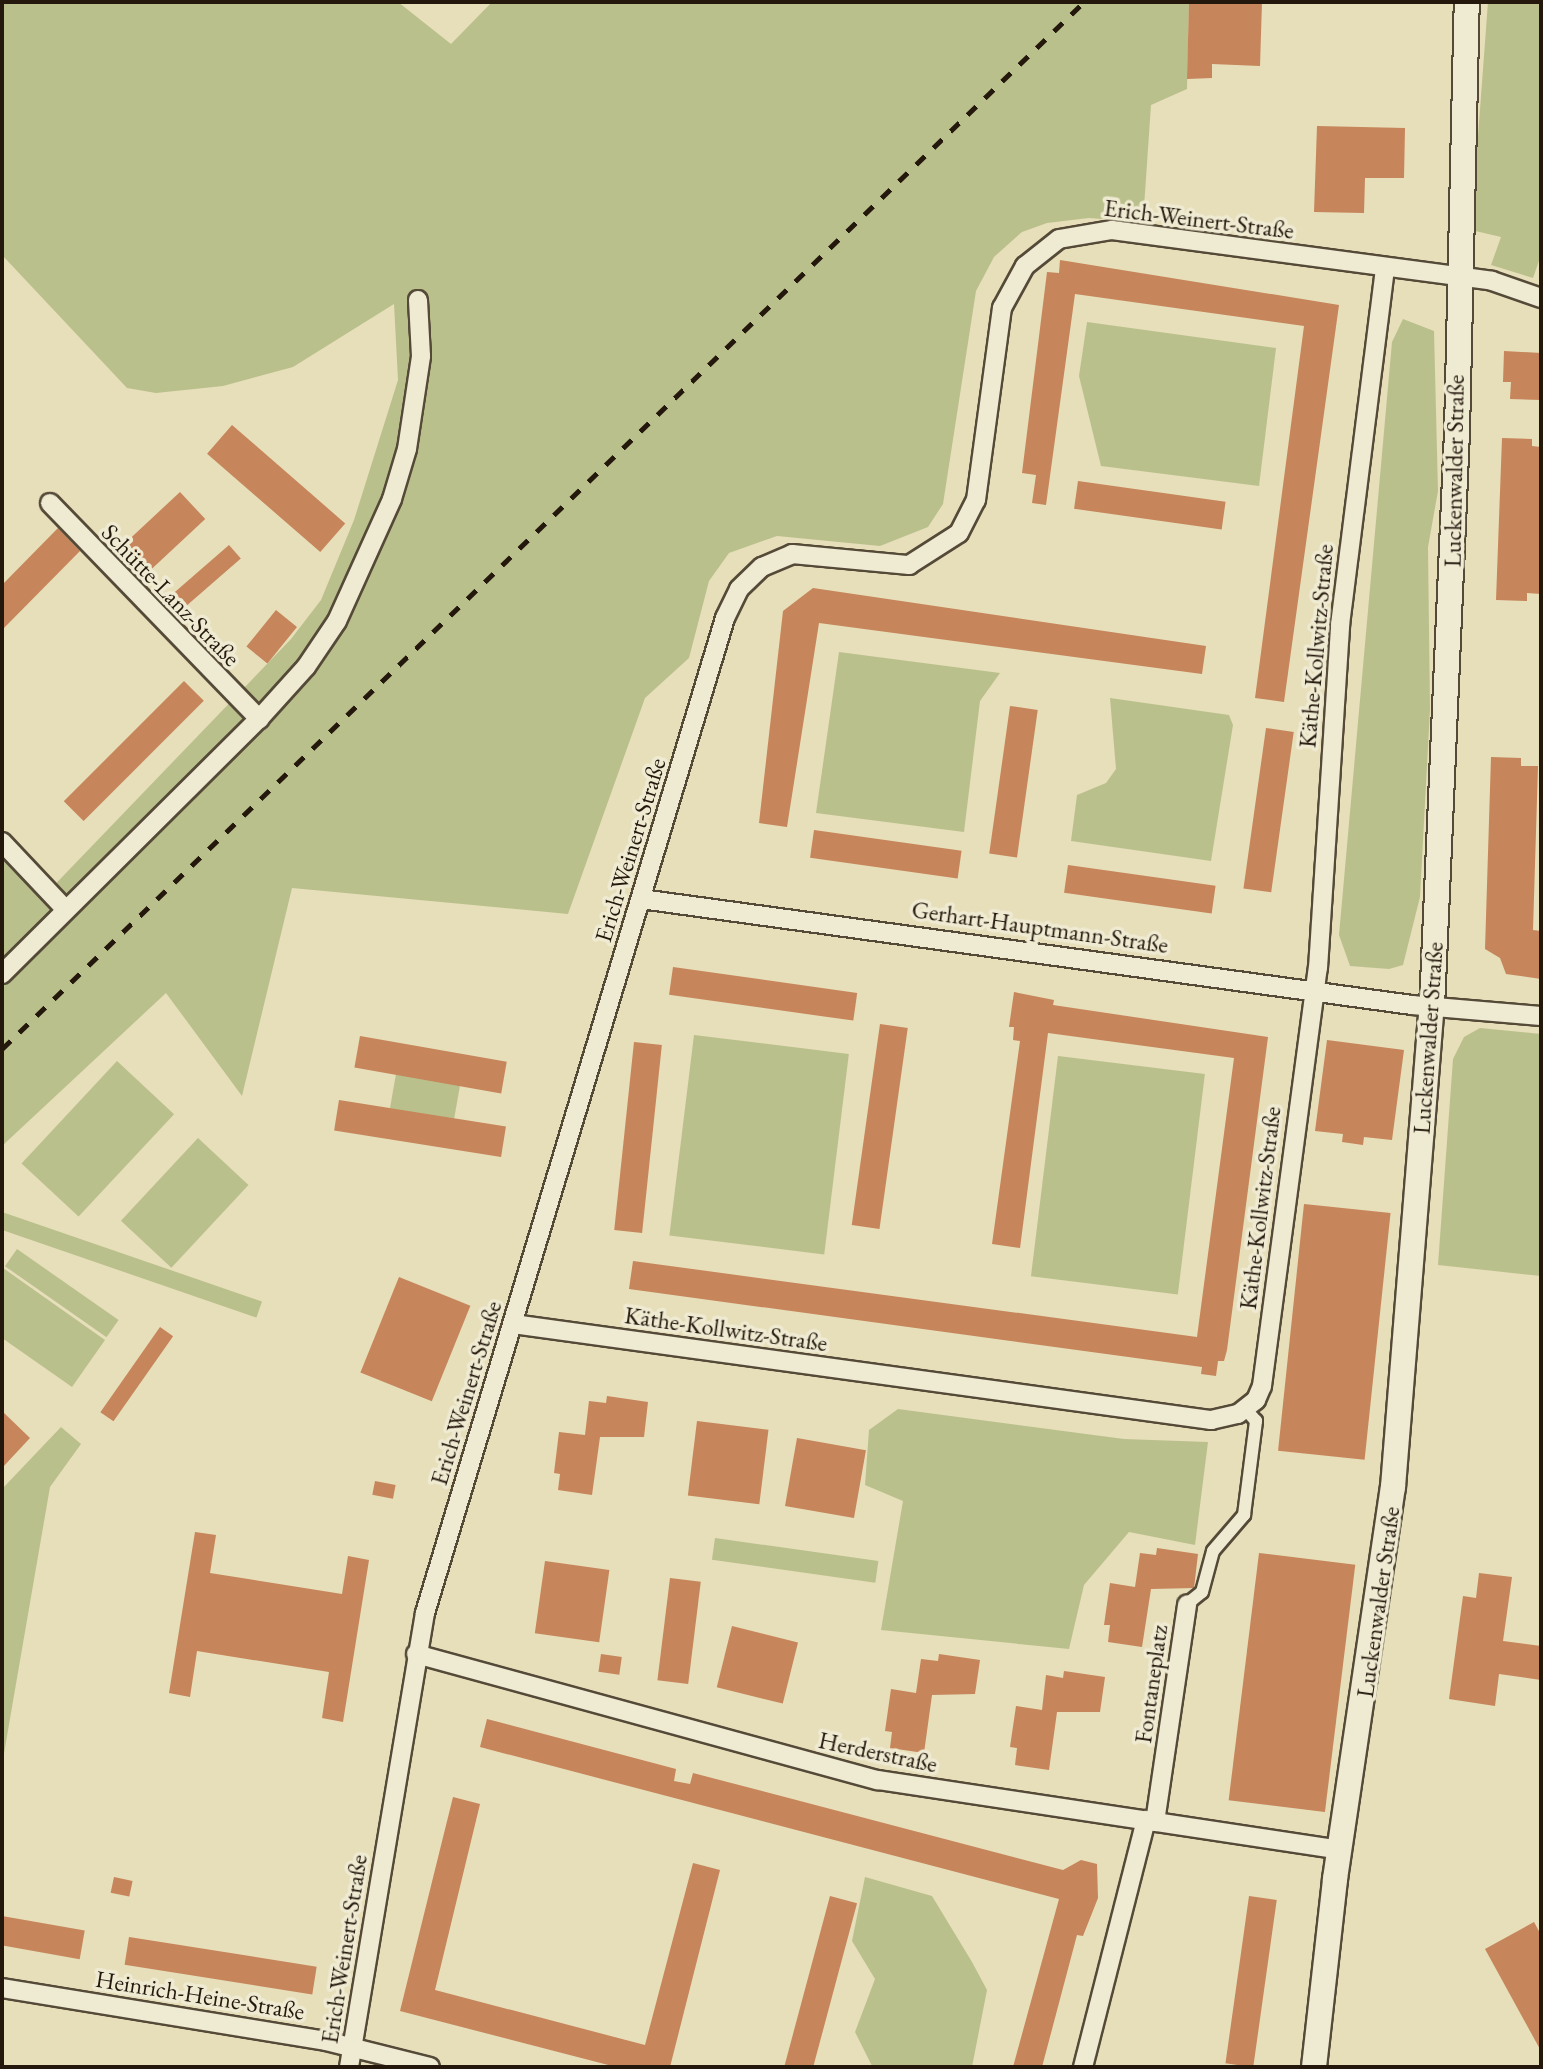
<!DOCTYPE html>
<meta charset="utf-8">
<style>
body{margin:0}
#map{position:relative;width:1543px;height:2069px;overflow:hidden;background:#e7deba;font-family:"EB Garamond",serif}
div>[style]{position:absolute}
.green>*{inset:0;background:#bac08c;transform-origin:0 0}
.building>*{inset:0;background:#c6855a;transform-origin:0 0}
.roads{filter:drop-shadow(2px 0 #554a38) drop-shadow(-2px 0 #554a38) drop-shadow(0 2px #554a38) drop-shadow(0 -2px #554a38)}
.pedestrian>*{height:12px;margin:-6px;padding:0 6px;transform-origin:6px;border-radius:6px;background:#efead2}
.minor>*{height:18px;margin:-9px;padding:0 9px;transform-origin:9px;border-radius:9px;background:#efead2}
.secondary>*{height:24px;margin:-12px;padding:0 12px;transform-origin:12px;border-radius:12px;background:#efead2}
.rail>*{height:5px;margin-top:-2.5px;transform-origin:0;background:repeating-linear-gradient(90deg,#24180d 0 12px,transparent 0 24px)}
span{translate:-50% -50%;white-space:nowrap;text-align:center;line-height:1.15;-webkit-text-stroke:7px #efead2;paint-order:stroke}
.street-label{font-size:24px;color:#24180d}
.frame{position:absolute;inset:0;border:4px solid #24180d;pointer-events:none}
</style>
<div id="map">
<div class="green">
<div style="clip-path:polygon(2px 2px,398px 2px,451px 44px,492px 2px,1189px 2px,1187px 89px,1151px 105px,1143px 222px,1089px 218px,1047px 223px,1022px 232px,994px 257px,976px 291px,943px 504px,928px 527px,880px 546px,777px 536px,729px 553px,709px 581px,689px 658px,645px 698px,568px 914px,292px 888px,242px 1096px,166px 993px,2px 1146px,2px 857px,41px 899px,291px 639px,321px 600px,354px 520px,398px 380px,394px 304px,293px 367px,223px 386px,156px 393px,127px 388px,2px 255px)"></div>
<div style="clip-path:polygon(1488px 2px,1541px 2px,1541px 255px,1533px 278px,1491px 265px,1501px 237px,1471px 230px)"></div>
<div style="clip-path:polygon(1403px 319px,1434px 331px,1438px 491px,1428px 547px,1430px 709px,1420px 897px,1403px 965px,1389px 969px,1350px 966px,1339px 935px,1392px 342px)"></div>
<div style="clip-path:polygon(1087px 322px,1276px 348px,1259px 486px,1101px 466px,1079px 376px)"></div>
<div style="clip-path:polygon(839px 652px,1000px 673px,980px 701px,964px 832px,816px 813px)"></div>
<div style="clip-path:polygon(1110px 698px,1229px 715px,1233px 725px,1211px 861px,1071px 841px,1077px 795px,1106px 783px,1116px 769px)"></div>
<div style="clip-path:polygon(1480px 1028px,1541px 1034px,1541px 1276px,1438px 1265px,1453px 1059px,1464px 1037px)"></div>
<div style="left:694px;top:1035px;width:156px;height:202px;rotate:7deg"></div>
<div style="left:1058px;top:1056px;width:148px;height:222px;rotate:7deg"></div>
<div style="left:117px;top:1061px;width:78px;height:140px;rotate:43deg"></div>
<div style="left:396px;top:1074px;width:65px;height:35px;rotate:10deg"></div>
<div style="left:198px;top:1138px;width:69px;height:113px;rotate:43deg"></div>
<div style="left:2px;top:1212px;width:275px;height:17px;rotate:19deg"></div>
<div style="left:17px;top:1249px;width:124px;height:21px;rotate:35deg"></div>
<div style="clip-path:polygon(3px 1268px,105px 1340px,72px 1387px,2px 1338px)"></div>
<div style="clip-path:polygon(898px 1409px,1124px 1439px,1208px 1442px,1195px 1545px,1129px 1532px,1084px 1585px,1069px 1649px,881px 1630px,903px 1501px,865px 1485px,869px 1430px)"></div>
<div style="clip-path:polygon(61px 1427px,81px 1444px,50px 1487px,2px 1765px,2px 1489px)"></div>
<div style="left:715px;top:1538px;width:165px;height:22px;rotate:8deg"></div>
<div style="clip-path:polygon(865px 1877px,932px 1896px,972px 1962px,987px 1990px,972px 2067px,872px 2066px,855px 2032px,875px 1979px,852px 1941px)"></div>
</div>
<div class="building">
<div style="clip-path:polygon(1189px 2px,1262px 2px,1260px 66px,1212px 64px,1212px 78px,1187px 79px)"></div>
<div style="clip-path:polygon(1317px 126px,1405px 128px,1404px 178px,1365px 178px,1364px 213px,1314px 212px)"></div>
<div style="clip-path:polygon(1060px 260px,1339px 305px,1284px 702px,1255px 698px,1304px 326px,1075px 294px,1046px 505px,1032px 503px,1036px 475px,1022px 473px,1047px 272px,1059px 273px)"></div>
<div style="clip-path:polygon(1504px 351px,1541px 353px,1541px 400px,1510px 399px,1511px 382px,1503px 382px)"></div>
<div style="left:232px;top:425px;width:150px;height:38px;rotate:41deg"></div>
<div style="clip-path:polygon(1502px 438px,1532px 439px,1532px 446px,1541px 447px,1541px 594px,1527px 593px,1527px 601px,1496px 600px)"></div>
<div style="left:1078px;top:481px;width:149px;height:28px;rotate:8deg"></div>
<div style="left:180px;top:492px;width:37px;height:81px;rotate:47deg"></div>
<div style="clip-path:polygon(58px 528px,80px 551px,2px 630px,2px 585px)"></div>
<div style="left:229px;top:545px;width:18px;height:80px;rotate:49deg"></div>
<div style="clip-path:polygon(813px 588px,1206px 646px,1202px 674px,819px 623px,787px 827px,759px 823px,783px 611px)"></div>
<div style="left:276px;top:610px;width:27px;height:47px;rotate:39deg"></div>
<div style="left:184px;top:681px;width:28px;height:170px;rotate:45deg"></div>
<div style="left:1010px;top:706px;width:28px;height:149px;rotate:8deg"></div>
<div style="left:1266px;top:728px;width:28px;height:162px;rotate:8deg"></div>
<div style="clip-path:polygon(1491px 757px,1521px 758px,1521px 766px,1538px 766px,1533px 930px,1541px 931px,1541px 979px,1506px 974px,1500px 958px,1485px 949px)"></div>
<div style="left:814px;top:830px;width:149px;height:28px;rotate:8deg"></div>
<div style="left:1068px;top:865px;width:149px;height:28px;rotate:8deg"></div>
<div style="left:673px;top:967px;width:186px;height:28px;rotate:8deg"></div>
<div style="clip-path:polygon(1014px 992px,1054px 1000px,1053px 1005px,1268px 1037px,1227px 1350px,1224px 1361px,1218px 1361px,1216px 1376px,1201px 1374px,1202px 1367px,629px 1289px,633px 1261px,1197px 1337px,1234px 1058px,1048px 1033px,1020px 1248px,992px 1244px,1020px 1041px,1013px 1040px,1014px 1027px,1009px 1027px)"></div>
<div style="left:880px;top:1024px;width:28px;height:203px;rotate:8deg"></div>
<div style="left:360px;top:1036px;width:149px;height:32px;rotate:10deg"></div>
<div style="clip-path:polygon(1327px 1040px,1404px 1050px,1392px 1140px,1364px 1137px,1363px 1145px,1342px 1142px,1343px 1134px,1315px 1131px)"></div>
<div style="left:634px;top:1042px;width:28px;height:189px;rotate:6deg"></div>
<div style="left:339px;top:1100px;width:169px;height:31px;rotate:9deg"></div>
<div style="left:1304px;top:1204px;width:87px;height:248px;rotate:6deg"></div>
<div style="left:399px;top:1277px;width:77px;height:103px;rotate:22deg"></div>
<div style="left:160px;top:1327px;width:16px;height:104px;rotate:35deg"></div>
<div style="clip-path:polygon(607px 1396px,648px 1402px,644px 1437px,600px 1437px,592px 1495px,558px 1490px,560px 1474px,554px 1473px,559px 1432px,585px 1435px,589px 1401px,606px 1403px)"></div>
<div style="clip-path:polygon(2px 1411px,30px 1438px,2px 1468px)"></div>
<div style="left:697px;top:1421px;width:72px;height:75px;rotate:7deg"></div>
<div style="left:797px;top:1438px;width:70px;height:69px;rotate:10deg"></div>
<div style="left:375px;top:1481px;width:21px;height:14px;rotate:11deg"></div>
<div style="clip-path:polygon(195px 1532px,216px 1535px,210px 1573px,342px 1594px,348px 1556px,369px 1560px,343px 1722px,322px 1718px,329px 1672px,197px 1651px,190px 1697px,169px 1693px)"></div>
<div style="clip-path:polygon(1157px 1548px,1198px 1554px,1194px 1588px,1151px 1589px,1142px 1647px,1108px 1642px,1110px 1625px,1104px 1625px,1110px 1583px,1135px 1587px,1140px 1553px,1156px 1555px)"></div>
<div style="left:1259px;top:1553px;width:97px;height:249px;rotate:7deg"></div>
<div style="left:545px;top:1561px;width:65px;height:73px;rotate:8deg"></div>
<div style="clip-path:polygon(1479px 1573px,1512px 1577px,1503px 1641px,1541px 1646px,1541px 1680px,1499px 1674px,1495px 1706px,1449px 1699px,1463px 1596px,1476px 1598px)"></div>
<div style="left:670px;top:1578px;width:31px;height:103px;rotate:7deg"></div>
<div style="left:732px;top:1626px;width:68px;height:63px;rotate:14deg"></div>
<div style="left:601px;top:1654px;width:21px;height:18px;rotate:8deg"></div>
<div style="clip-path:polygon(939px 1654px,980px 1660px,975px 1694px,932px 1695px,924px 1753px,890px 1748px,892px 1732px,885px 1731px,891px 1689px,916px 1693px,921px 1659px,938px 1661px)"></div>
<div style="clip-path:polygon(1064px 1671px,1105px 1677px,1100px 1712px,1057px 1712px,1049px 1770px,1015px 1765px,1017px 1748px,1010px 1747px,1016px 1706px,1042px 1710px,1046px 1675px,1063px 1678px)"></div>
<div style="clip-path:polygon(487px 1719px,676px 1769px,674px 1781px,690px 1784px,693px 1773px,1063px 1870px,1081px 1860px,1097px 1864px,1098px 1898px,1083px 1936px,1077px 1935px,1042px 2067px,1013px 2067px,1059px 1899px,480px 1747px)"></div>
<div style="clip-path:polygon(453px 1797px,480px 1804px,435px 1990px,645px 2045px,693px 1863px,720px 1870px,670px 2067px,616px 2067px,400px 2011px)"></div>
<div style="left:114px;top:1877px;width:19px;height:16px;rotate:12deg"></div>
<div style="left:830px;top:1896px;width:28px;height:177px;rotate:15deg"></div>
<div style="left:1249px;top:1896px;width:28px;height:169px;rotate:8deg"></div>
<div style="left:2px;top:1916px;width:84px;height:29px;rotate:10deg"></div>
<div style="clip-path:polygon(1534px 1922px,1541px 1935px,1541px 2051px,1485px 1949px)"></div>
<div style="left:129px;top:1937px;width:190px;height:28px;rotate:9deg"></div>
</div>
<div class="roads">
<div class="pedestrian">
<div style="left:1187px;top:1604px;width:19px;rotate:-39deg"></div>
<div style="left:1202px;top:1592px;width:42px;rotate:-75deg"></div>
<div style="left:1213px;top:1551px;width:48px;rotate:-49.3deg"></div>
<div style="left:1244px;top:1515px;width:95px;rotate:-82.7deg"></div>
<div style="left:1256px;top:1421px;width:15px;rotate:-132deg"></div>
</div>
<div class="minor">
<div style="left:50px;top:503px;width:301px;rotate:45.9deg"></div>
<div style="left:2px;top:842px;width:93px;rotate:46.7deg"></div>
<div style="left:641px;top:899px;width:778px;rotate:7.83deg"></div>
<div style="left:1412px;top:1005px;width:129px;rotate:4.9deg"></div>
<div style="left:2px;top:974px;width:362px;rotate:-44.8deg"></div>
<div style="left:259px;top:719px;width:70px;rotate:-47.9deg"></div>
<div style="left:306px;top:667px;width:55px;rotate:-56deg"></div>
<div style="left:337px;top:621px;width:134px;rotate:-65.7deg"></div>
<div style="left:392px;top:499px;width:52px;rotate:-73.3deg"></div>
<div style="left:407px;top:449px;width:94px;rotate:-81.4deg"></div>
<div style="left:421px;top:356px;width:56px;rotate:-93.1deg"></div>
<div style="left:513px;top:1324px;width:705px;rotate:7.83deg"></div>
<div style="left:1211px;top:1420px;width:28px;rotate:-13deg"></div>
<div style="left:1238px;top:1414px;width:23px;rotate:-38deg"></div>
<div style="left:1256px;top:1400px;width:15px;rotate:-67deg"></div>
<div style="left:1262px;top:1386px;width:422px;rotate:-82.4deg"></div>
<div style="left:1318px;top:968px;width:344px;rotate:-86.3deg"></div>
<div style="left:1340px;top:625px;width:358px;rotate:-82.8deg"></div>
<div style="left:416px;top:1654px;width:479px;rotate:15.3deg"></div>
<div style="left:878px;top:1780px;width:467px;rotate:8.6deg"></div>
<div style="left:1155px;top:1822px;width:220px;rotate:-81.6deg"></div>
<div style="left:2px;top:1988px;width:328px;rotate:9.3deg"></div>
<div style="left:326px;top:2041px;width:107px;rotate:14deg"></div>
<div style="left:349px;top:2067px;width:460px;rotate:-80.5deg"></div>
<div style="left:425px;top:1613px;width:1039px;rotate:-73.22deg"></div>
<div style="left:725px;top:618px;width:32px;rotate:-64deg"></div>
<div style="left:739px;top:589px;width:32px;rotate:-44deg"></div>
<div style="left:762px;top:567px;width:33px;rotate:-23deg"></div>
<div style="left:792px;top:554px;width:118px;rotate:5.4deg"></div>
<div style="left:909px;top:565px;width:59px;rotate:-32.6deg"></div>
<div style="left:959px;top:533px;width:37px;rotate:-63deg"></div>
<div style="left:976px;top:500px;width:194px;rotate:-82.3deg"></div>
<div style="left:1002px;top:308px;width:48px;rotate:-61.3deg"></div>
<div style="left:1025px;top:266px;width:43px;rotate:-38.5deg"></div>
<div style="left:1059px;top:239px;width:54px;rotate:-9.6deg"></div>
<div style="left:1112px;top:230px;width:383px;rotate:7.6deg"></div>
<div style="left:1492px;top:281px;width:52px;rotate:19.1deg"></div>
<div style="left:1083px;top:2067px;width:255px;rotate:-75.7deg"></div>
</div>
<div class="secondary">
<div style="left:1314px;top:2067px;width:189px;rotate:-83.6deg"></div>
<div style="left:1335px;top:1879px;width:396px;rotate:-81.6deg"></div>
<div style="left:1393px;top:1487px;width:482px;rotate:-85.4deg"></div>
<div style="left:1432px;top:1007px;width:576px;rotate:-87.51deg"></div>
<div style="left:1457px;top:432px;width:430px;rotate:-88.7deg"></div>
</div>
</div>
<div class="rail">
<div style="left:2px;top:1049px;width:1506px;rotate:-44.06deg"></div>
</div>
<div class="street-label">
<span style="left:1199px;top:219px;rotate:7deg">Erich-Weinert-Straße</span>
<span style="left:1454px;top:471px;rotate:-89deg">Luckenwalder Straße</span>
<span style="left:171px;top:595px;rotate:46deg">Schütte-Lanz-Straße</span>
<span style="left:1316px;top:646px;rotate:-85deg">Käthe-Kollwitz-Straße</span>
<span style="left:630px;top:850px;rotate:-73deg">Erich-Weinert-Straße</span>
<span style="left:1040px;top:927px;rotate:8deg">Gerhart-Hauptmann-Straße</span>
<span style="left:1428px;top:1038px;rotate:-86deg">Luckenwalder Straße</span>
<span style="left:1260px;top:1208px;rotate:-83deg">Käthe-Kollwitz-Straße</span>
<span style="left:726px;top:1329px;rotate:8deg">Käthe-Kollwitz-Straße</span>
<span style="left:466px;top:1393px;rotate:-73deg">Erich-Weinert-Straße</span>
<span style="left:1378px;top:1602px;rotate:-82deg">Luckenwalder Straße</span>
<span style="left:1151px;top:1684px;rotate:-82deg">Fontaneplatz</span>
<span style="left:878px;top:1752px;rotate:12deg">Herderstraße</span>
<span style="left:344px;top:1949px;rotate:-81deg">Erich-Weinert-Straße</span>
<span style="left:200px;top:1995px;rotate:9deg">Heinrich-Heine-Straße</span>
</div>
<div class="frame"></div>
</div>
